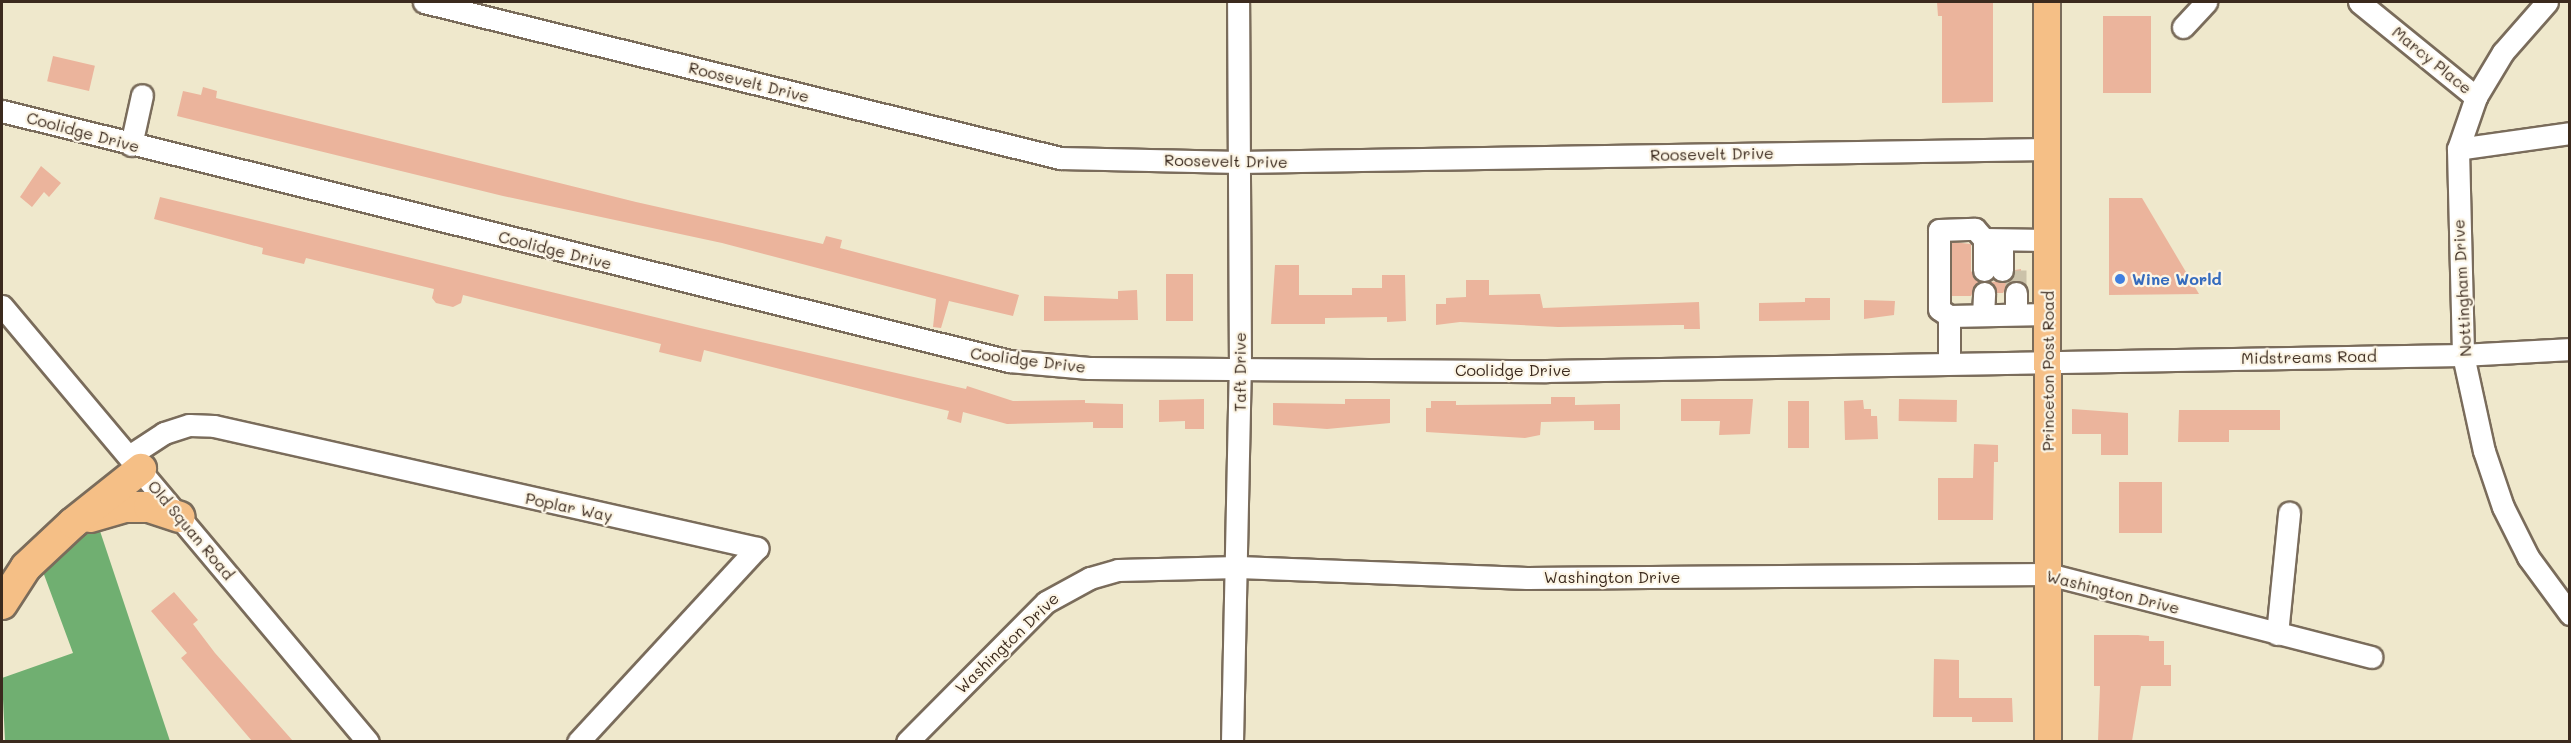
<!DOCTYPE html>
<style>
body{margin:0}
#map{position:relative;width:2571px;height:743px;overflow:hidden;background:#efe8cc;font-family:Mali,sans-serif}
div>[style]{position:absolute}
.forest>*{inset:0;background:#70af71}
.building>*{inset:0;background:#ebb49c;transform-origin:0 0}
.minor-tunnel>*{height:21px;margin-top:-10.5px;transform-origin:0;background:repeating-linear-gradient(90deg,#cbc2a9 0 21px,transparent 0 31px)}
.roads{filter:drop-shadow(2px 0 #7a6c5b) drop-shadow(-2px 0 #7a6c5b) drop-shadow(0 2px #7a6c5b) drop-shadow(0 -2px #7a6c5b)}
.minor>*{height:21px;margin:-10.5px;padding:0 10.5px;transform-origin:10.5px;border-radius:10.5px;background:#fff}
.major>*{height:26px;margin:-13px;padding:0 13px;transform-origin:13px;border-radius:13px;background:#f5bf86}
.highway>*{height:30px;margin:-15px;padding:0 15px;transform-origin:15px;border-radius:15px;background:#f5bf86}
.dots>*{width:16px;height:16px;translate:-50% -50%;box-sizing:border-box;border:3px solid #fcf5e5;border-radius:50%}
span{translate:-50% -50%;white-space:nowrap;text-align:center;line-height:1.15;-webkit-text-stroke:4.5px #fcf5e5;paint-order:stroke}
.street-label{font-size:16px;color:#3b2a1e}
.shop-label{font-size:16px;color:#366cbe;font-weight:700}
.left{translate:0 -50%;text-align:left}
.frame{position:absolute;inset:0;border:3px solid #3b2a1e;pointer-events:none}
</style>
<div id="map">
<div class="forest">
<div style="clip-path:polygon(97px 522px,170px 741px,5px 741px,2px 678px,73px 653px,39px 561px)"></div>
</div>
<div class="building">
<div style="clip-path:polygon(1937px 2px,1993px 2px,1993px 102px,1942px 103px,1942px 16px,1938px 16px)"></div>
<div style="left:2103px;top:16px;width:48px;height:77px"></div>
<div style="left:53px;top:56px;width:43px;height:26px;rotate:13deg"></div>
<div style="clip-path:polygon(203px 87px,217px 91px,216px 98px,636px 202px,823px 244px,826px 236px,842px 240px,840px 248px,1019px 295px,1013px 316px,949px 301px,941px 328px,933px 327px,936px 299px,722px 243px,503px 196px,177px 116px,183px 91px,201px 95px)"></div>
<div style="clip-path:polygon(41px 166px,61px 183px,49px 197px,44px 192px,32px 207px,20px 197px)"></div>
<div style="clip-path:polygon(160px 197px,700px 328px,966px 389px,967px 386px,1013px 401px,1085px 400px,1085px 403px,1123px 404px,1123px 428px,1093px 428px,1093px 422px,1007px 424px,963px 412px,961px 423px,947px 419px,949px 411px,704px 350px,701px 362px,659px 352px,661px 344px,463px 295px,461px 303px,453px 307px,436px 303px,432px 298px,434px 289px,306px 258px,304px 264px,262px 254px,263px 248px,154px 219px)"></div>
<div style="clip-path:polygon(2109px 198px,2142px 198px,2199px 294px,2109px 295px)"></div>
<div style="clip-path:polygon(1952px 242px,1971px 244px,1971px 271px,1979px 281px,1971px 296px,1952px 296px)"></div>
<div style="clip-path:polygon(1275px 265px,1299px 265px,1299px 295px,1352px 295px,1352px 288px,1382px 288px,1382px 275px,1405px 275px,1406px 321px,1387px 322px,1387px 317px,1325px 318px,1325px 324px,1271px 324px)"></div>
<div style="clip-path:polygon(2021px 269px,2021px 282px,2009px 282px,2003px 293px,1997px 293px,1989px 282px,2008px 281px,2015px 270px)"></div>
<div style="left:1166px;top:274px;width:27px;height:47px"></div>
<div style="clip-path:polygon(1466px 280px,1489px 280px,1489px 295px,1540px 294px,1543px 308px,1699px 302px,1700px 329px,1684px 329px,1684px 325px,1675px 325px,1558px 327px,1460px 322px,1436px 325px,1436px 304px,1446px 304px,1446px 298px,1466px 297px)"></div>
<div style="clip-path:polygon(1137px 290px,1138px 320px,1044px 321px,1044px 296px,1118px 299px,1118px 291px)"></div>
<div style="clip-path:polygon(1805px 298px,1830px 298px,1830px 320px,1759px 321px,1759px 303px,1805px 302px)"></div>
<div style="clip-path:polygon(1864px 300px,1895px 301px,1894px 315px,1864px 319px)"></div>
<div style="clip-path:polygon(1551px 397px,1575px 397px,1575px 405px,1620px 404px,1620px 430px,1594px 430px,1594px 421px,1541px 422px,1540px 435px,1525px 438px,1426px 432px,1426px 408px,1431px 408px,1431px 401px,1456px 401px,1456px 405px,1551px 404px)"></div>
<div style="clip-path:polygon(1204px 399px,1204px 429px,1185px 429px,1185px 421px,1159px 422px,1159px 400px)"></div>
<div style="clip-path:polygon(1345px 399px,1390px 399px,1390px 423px,1327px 429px,1273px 425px,1273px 403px,1345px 404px)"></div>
<div style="clip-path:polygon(1681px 399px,1753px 399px,1750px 434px,1719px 435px,1720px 421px,1681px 421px)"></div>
<div style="left:1899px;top:399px;width:58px;height:22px;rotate:1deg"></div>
<div style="clip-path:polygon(1863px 400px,1864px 409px,1871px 409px,1871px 416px,1877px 416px,1878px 439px,1845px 440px,1844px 401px)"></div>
<div style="left:1788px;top:401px;width:21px;height:47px"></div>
<div style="clip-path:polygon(2072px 409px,2128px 413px,2128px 455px,2101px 455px,2101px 434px,2072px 434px)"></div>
<div style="clip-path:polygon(2179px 410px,2280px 410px,2280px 430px,2229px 430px,2229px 442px,2178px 442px)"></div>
<div style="clip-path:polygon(1974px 444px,1998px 445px,1998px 462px,1994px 462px,1993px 520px,1938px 520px,1938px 478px,1973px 478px)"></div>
<div style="left:2119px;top:482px;width:43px;height:51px"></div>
<div style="clip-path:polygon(174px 592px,198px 620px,193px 624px,215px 653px,293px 741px,252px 741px,181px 658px,187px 653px,151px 611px)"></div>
<div style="clip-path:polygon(2094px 635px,2138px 635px,2149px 636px,2149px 641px,2164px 641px,2164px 665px,2171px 665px,2171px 686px,2141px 686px,2132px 741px,2098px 741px,2100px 686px,2094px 686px)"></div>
<div style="clip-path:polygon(1934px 659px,1959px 660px,1959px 698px,2012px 698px,2013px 722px,1972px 722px,1972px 717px,1933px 717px)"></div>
</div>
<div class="minor-tunnel">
<div style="left:2016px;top:270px;width:23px;rotate:90deg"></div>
</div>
<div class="roads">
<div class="minor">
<div style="left:424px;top:2px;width:655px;rotate:13.78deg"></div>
<div style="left:1060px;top:158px;width:179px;rotate:1.3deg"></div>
<div style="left:1239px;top:162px;width:808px;rotate:-0.92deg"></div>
<div style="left:2359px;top:2px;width:151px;rotate:39.1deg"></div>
<div style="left:2547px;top:2px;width:67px;rotate:131.3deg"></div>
<div style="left:2503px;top:52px;width:52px;rotate:121deg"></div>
<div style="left:2476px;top:97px;width:55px;rotate:109.1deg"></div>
<div style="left:2458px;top:149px;width:206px;rotate:88.6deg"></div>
<div style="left:2463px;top:355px;width:98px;rotate:77.7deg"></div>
<div style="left:2484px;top:451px;width:59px;rotate:71.3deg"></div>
<div style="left:2503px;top:507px;width:56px;rotate:63.4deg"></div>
<div style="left:2528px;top:557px;width:71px;rotate:53.6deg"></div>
<div style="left:2183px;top:27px;width:34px;rotate:-47deg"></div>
<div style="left:2px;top:111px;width:1038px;rotate:13.94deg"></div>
<div style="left:1009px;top:361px;width:80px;rotate:5deg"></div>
<div style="left:1089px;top:368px;width:457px;rotate:0.4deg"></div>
<div style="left:1546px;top:371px;width:917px;rotate:-1deg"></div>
<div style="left:2463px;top:355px;width:107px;rotate:-3.2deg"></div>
<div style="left:131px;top:145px;width:51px;rotate:-77.6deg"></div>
<div style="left:2458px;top:149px;width:113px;rotate:-8.1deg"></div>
<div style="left:1984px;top:239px;width:63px;rotate:0.9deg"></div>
<div style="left:2002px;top:240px;width:30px;rotate:90deg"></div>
<div style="left:2px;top:306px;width:569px;rotate:49.99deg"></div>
<div style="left:2016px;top:313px;width:20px;rotate:-90deg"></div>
<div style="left:1983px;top:315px;width:22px;rotate:-87deg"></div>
<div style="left:1949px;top:316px;width:12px;rotate:-145deg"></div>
<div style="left:1939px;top:309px;width:79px;rotate:-90deg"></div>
<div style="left:1939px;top:230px;width:36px;rotate:-2deg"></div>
<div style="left:1975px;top:229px;width:13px;rotate:48deg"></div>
<div style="left:1984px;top:239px;width:31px;rotate:90deg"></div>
<div style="left:1949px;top:362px;width:46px;rotate:-90deg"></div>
<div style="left:1949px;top:316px;width:99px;rotate:-1.2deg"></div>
<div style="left:129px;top:456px;width:42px;rotate:-33.3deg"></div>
<div style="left:164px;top:433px;width:26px;rotate:-18deg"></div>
<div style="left:189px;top:425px;width:25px;rotate:2deg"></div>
<div style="left:214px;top:426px;width:557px;rotate:12.66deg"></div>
<div style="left:757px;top:548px;width:264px;rotate:132.7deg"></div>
<div style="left:2277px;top:634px;width:122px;rotate:-84.3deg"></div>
<div style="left:907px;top:742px;width:197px;rotate:-45.2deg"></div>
<div style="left:1046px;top:602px;width:50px;rotate:-28.6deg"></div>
<div style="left:1090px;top:578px;width:29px;rotate:-16deg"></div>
<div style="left:1118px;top:570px;width:120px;rotate:-1.4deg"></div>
<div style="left:1238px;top:567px;width:289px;rotate:2.2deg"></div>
<div style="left:1527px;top:578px;width:521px;rotate:-0.44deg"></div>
<div style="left:2048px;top:574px;width:334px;rotate:14.4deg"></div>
<div style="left:1232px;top:742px;width:374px;rotate:-88.8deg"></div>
<div style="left:1240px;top:368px;width:366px;rotate:-90.3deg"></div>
</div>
<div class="major">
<div style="left:2047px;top:2px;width:740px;rotate:89.92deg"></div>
</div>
<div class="highway">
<div style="left:90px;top:517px;width:35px;rotate:-16deg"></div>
<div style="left:124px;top:507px;width:25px"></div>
<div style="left:149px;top:507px;width:32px;rotate:18deg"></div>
<div style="left:2px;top:604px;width:44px;rotate:-57deg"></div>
<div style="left:26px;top:567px;width:64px;rotate:-43.1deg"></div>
<div style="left:73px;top:523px;width:87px;rotate:-38.5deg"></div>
</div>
</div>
<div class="dots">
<div style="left:2120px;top:279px;background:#3f7fe0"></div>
</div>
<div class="street-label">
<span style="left:2432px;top:60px;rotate:39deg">Marcy Place</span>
<span style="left:749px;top:82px;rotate:14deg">Roosevelt Drive</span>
<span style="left:83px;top:132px;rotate:15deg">Coolidge Drive</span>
<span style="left:1712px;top:154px;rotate:-1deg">Roosevelt Drive</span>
<span style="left:1226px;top:161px;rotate:1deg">Roosevelt Drive</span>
<span style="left:555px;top:250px;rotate:14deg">Coolidge Drive</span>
<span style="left:2462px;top:288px;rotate:-93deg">Nottingham Drive</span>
<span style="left:2309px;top:357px;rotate:-1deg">Midstreams Road</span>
<span style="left:1028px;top:360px;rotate:7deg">Coolidge Drive</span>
<span style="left:1513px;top:370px">Coolidge Drive</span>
<span style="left:2048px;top:371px;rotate:-90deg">Princeton Post Road</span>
<span style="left:1240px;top:372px;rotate:-90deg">Taft Drive</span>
<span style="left:569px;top:507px;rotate:12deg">Poplar Way</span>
<span style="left:191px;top:530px;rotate:50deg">Old Squan Road</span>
<span style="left:1612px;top:577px">Washington Drive</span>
<span style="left:2113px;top:592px;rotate:14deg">Washington Drive</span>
<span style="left:1007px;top:643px;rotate:-44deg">Washington Drive</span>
</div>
<div class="shop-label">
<span class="left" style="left:2132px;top:279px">Wine World</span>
</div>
<div class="frame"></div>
</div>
